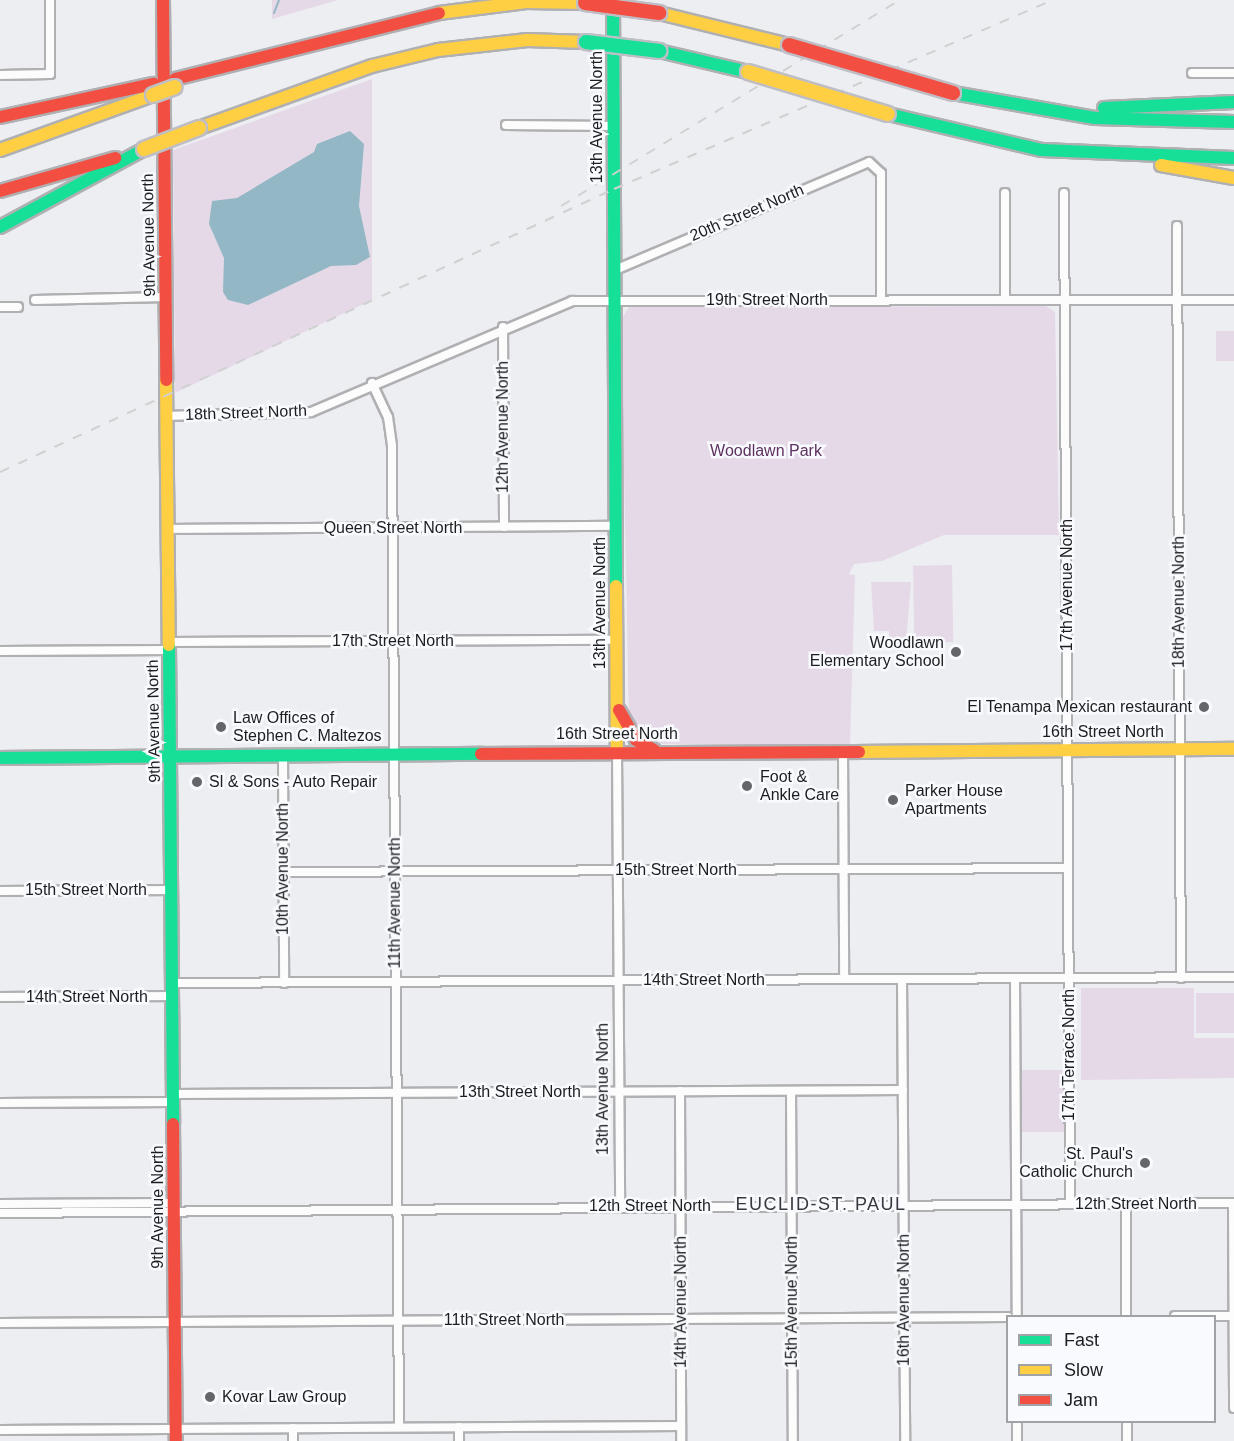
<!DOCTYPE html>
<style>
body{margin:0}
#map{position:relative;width:1234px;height:1441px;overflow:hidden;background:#edeef2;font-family:Helvetica,sans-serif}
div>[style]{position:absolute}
.green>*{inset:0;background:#e5d9e8;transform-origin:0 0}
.water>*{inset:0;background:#93b7c4}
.stream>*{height:2px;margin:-1px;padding:0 1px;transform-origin:1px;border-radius:1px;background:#93b7c4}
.roads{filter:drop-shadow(2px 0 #b0b0b3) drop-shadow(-2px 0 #b0b0b3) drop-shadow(0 2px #b0b0b3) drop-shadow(0 -2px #b0b0b3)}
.street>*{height:8px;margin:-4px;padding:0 4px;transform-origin:4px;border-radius:4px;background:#fcfcfd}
.fast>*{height:12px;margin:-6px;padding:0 6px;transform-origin:6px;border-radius:6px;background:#16e098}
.slow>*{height:12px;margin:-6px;padding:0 6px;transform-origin:6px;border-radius:6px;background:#ffcf43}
.jam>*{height:12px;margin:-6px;padding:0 6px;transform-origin:6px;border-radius:6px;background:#f24e42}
.rail>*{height:2px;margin-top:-1px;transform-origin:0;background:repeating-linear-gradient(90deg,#d0d0d1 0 10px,transparent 0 20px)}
.bridges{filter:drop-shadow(2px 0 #bfbec5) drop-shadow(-2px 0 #bfbec5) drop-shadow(0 2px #bfbec5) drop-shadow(0 -2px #bfbec5)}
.fast-bridge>*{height:14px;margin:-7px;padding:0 7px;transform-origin:7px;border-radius:7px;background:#16e098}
.slow-bridge>*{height:14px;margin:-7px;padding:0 7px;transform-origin:7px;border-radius:7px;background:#ffcf43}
.jam-bridge>*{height:14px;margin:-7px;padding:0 7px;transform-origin:7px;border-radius:7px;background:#f24e42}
.dots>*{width:16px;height:16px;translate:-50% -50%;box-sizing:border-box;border:3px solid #f9fafe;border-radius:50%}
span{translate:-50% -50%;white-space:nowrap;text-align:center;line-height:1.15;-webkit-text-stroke:5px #f9fafe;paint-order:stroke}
.street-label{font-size:16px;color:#1c1d1f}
.park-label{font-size:16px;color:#5d3260}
.poi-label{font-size:16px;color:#1c1d1f}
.right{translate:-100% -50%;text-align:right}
.left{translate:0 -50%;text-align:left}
.neighbourhood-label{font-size:18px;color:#38393e;letter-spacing:1.5px}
.legend{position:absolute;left:1006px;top:1315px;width:210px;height:108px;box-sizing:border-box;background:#f9fafe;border:2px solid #a1a2a5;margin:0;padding:8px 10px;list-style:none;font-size:18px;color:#1c1d1f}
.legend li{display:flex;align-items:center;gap:12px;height:30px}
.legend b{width:30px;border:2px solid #a1a2a5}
</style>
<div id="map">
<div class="green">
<div style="clip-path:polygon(272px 0,338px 0,272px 19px)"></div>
<div style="clip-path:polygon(372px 79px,372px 300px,175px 393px,173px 150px)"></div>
<div style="clip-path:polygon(629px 307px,1046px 306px,1055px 312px,1059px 535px,944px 535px,882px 561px,854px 564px,849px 574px,855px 575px,850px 744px,659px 744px,641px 737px,629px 721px,621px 320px)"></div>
<div style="left:1216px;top:331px;width:18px;height:30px"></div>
<div style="left:952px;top:565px;width:77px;height:39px;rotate:89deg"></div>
<div style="clip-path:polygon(871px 582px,911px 582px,906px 643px,890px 643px,889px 631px,874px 631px)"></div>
<div style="clip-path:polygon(1081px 988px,1194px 988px,1194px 1038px,1234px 1038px,1234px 1078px,1081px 1080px)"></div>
<div style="left:1196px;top:993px;width:38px;height:40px"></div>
<div style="left:1022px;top:1070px;width:42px;height:62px"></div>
</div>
<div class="water">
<div style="clip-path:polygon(350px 131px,364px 144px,359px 206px,370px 257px,356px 265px,331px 266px,248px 305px,228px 300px,223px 292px,224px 258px,209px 224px,212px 201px,237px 198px,314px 152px,317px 144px)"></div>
</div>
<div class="stream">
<div style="left:274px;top:13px;width:14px;rotate:-69deg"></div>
</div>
<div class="roads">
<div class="street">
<div style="left:1192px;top:73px;width:42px"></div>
<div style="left:0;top:75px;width:50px;rotate:-1.1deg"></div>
<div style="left:50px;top:74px;width:74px;rotate:-90deg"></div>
<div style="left:506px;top:125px;width:108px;rotate:0.5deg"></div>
<div style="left:1064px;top:193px;width:1011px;rotate:89.66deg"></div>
<div style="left:1177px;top:226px;width:752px;rotate:89.7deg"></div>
<div style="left:615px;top:270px;width:276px;rotate:-23deg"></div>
<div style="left:869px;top:162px;width:16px;rotate:43deg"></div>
<div style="left:881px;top:173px;width:126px;rotate:90deg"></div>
<div style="left:1005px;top:299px;width:106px;rotate:-90deg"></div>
<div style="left:35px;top:300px;width:131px;rotate:-1.3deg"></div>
<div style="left:0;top:307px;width:18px"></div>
<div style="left:503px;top:327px;width:200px;rotate:89.7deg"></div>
<div style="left:372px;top:383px;width:38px;rotate:65deg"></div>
<div style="left:388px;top:417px;width:29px;rotate:82deg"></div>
<div style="left:392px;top:446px;width:981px;rotate:89.59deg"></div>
<div style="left:168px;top:416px;width:143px;rotate:-1.6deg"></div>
<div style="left:311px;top:412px;width:284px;rotate:-23deg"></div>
<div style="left:572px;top:301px;width:662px;rotate:-0.09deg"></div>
<div style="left:169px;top:529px;width:447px;rotate:-0.4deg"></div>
<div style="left:169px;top:642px;width:448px;rotate:-0.3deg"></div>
<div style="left:0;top:651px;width:169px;rotate:-0.3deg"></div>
<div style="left:843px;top:750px;width:229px;rotate:89.7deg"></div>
<div style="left:617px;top:751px;width:455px;rotate:89.6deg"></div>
<div style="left:283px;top:756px;width:227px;rotate:89.7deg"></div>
<div style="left:283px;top:872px;width:785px;rotate:-0.29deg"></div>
<div style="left:0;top:891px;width:172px;rotate:-0.3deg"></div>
<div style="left:902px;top:979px;width:462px;rotate:89.6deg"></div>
<div style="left:1015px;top:979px;width:337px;rotate:89.7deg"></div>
<div style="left:173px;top:983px;width:1061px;rotate:-0.32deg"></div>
<div style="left:0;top:997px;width:173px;rotate:-0.3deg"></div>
<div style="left:680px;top:1091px;width:350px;rotate:89.8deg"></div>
<div style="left:791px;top:1091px;width:350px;rotate:89.7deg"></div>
<div style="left:174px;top:1094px;width:729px;rotate:-0.31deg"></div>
<div style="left:0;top:1103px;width:174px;rotate:-0.3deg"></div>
<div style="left:1233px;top:1203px;width:205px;rotate:89.7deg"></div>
<div style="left:0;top:1204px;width:168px;rotate:-0.3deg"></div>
<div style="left:168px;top:1203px;width:9px;rotate:36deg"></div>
<div style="left:1126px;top:1204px;width:112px;rotate:90deg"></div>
<div style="left:0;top:1213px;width:1234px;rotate:-0.46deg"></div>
<div style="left:1175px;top:1316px;width:59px"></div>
<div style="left:0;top:1323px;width:1008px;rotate:-0.34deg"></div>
<div style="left:1017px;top:1422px;width:19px;rotate:90deg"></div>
<div style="left:1127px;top:1422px;width:19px;rotate:90deg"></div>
<div style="left:459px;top:1427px;width:14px;rotate:90deg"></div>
<div style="left:293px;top:1428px;width:13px;rotate:90deg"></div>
<div style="left:0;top:1430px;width:681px;rotate:-0.34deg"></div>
</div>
<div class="fast">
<div style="left:613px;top:0;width:586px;rotate:89.71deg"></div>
<div style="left:659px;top:51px;width:91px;rotate:13.3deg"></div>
<div style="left:953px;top:93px;width:144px;rotate:10deg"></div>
<div style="left:1095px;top:118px;width:139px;rotate:1.6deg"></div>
<div style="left:1104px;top:108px;width:130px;rotate:-2.6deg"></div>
<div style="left:888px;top:114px;width:158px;rotate:13.2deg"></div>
<div style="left:1042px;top:150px;width:192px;rotate:2.4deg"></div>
<div style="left:0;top:227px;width:164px;rotate:-28.4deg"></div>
<div style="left:169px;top:645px;width:479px;rotate:89.5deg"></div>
<div style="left:0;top:758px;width:481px;rotate:-0.5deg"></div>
</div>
<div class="slow">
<div style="left:439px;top:13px;width:88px;rotate:-7.2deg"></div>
<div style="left:526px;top:2px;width:59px;rotate:1deg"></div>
<div style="left:659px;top:13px;width:134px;rotate:13.8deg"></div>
<div style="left:199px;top:128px;width:184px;rotate:-19.7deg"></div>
<div style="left:372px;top:66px;width:68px;rotate:-13.6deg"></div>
<div style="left:438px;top:50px;width:90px;rotate:-6.4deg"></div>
<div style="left:527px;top:40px;width:59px;rotate:1.9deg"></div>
<div style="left:0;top:150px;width:163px;rotate:-19.8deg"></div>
<div style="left:1161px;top:165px;width:74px;rotate:10.1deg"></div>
<div style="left:166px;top:380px;width:265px;rotate:89.4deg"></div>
<div style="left:616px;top:586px;width:165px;rotate:89.7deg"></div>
<div style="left:859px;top:752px;width:375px;rotate:-0.5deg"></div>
</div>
<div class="jam">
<div style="left:163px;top:0;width:380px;rotate:89.5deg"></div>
<div style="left:175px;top:79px;width:272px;rotate:-14deg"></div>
<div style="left:0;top:117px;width:157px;rotate:-12.2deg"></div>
<div style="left:0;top:191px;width:120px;rotate:-16deg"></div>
<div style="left:619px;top:710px;width:34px;rotate:60deg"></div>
<div style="left:636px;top:740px;width:21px;rotate:29deg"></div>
<div style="left:481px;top:754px;width:378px;rotate:-0.3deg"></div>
<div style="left:173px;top:1124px;width:317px;rotate:89.5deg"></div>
</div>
</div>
<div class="rail">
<div style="left:561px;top:206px;width:397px;rotate:-31.3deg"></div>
<div style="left:0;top:472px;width:676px;rotate:-24.75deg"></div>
<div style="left:614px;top:189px;width:478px;rotate:-23.3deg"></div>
</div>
<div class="bridges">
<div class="fast-bridge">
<div style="left:586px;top:42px;width:74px;rotate:7deg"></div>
</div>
<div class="slow-bridge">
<div style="left:748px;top:72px;width:146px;rotate:16.7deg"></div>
<div style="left:153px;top:95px;width:23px;rotate:-20deg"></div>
<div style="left:144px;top:149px;width:59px;rotate:-20.9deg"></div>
</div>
<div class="jam-bridge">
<div style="left:585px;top:3px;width:75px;rotate:7.7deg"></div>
<div style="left:789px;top:45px;width:171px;rotate:16.3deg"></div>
</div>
</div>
<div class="dots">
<div style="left:956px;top:652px;background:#656669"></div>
<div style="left:1204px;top:707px;background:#656669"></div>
<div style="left:221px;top:727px;background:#656669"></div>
<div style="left:197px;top:782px;background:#656669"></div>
<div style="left:747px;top:786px;background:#656669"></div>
<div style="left:893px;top:800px;background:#656669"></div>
<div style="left:1145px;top:1163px;background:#656669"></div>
<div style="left:210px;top:1397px;background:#656669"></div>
</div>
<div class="street-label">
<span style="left:597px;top:117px;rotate:-90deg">13th Avenue North</span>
<span style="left:747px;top:213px;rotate:-23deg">20th Street North</span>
<span style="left:149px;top:235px;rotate:-91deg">9th Avenue North</span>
<span style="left:767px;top:300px">19th Street North</span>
<span style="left:246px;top:413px;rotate:-2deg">18th Street North</span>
<span style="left:503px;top:427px;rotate:-90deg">12th Avenue North</span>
<span style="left:393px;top:528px">Queen Street North</span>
<span style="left:1067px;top:585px;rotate:-90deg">17th Avenue North</span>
<span style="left:1179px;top:602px;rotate:-90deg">18th Avenue North</span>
<span style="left:600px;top:603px;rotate:-90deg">13th Avenue North</span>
<span style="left:393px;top:641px">17th Street North</span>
<span style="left:154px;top:721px;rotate:-91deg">9th Avenue North</span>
<span style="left:1103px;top:732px">16th Street North</span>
<span style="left:617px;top:734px">16th Street North</span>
<span style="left:283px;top:869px;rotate:-90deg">10th Avenue North</span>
<span style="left:676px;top:870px">15th Street North</span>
<span style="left:86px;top:890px">15th Street North</span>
<span style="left:395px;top:903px;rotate:-90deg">11th Avenue North</span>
<span style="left:704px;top:980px">14th Street North</span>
<span style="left:87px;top:997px">14th Street North</span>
<span style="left:1069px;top:1055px;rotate:-90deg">17th Terrace North</span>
<span style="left:603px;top:1089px;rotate:-90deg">13th Avenue North</span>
<span style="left:520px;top:1092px">13th Street North</span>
<span style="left:1136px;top:1204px">12th Street North</span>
<span style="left:650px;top:1206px">12th Street North</span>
<span style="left:158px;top:1207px;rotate:-90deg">9th Avenue North</span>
<span style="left:904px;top:1300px;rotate:-90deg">16th Avenue North</span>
<span style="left:681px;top:1302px;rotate:-90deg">14th Avenue North</span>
<span style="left:792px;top:1302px;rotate:-90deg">15th Avenue North</span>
<span style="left:504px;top:1320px">11th Street North</span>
</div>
<div class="park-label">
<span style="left:766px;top:451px">Woodlawn Park</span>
</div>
<div class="poi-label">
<span class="right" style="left:944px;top:652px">Woodlawn<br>Elementary School</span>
<span class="right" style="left:1192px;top:707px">El Tenampa Mexican restaurant</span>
<span class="left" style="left:233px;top:727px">Law Offices of<br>Stephen C. Maltezos</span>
<span class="left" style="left:760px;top:786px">Foot &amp;<br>Ankle Care</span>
<span class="left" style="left:209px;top:782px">Sl &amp; Sons - Auto Repair</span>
<span class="left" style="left:905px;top:800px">Parker House<br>Apartments</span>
<span class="right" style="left:1133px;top:1163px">St. Paul's<br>Catholic Church</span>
<span class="left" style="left:222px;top:1397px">Kovar Law Group</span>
</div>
<div class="neighbourhood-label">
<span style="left:821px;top:1204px">EUCLID-ST. PAUL</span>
</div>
<ul class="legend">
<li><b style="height:8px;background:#16e098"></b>Fast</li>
<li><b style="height:8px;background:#ffcf43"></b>Slow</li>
<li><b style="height:8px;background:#f24e42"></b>Jam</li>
</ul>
</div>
